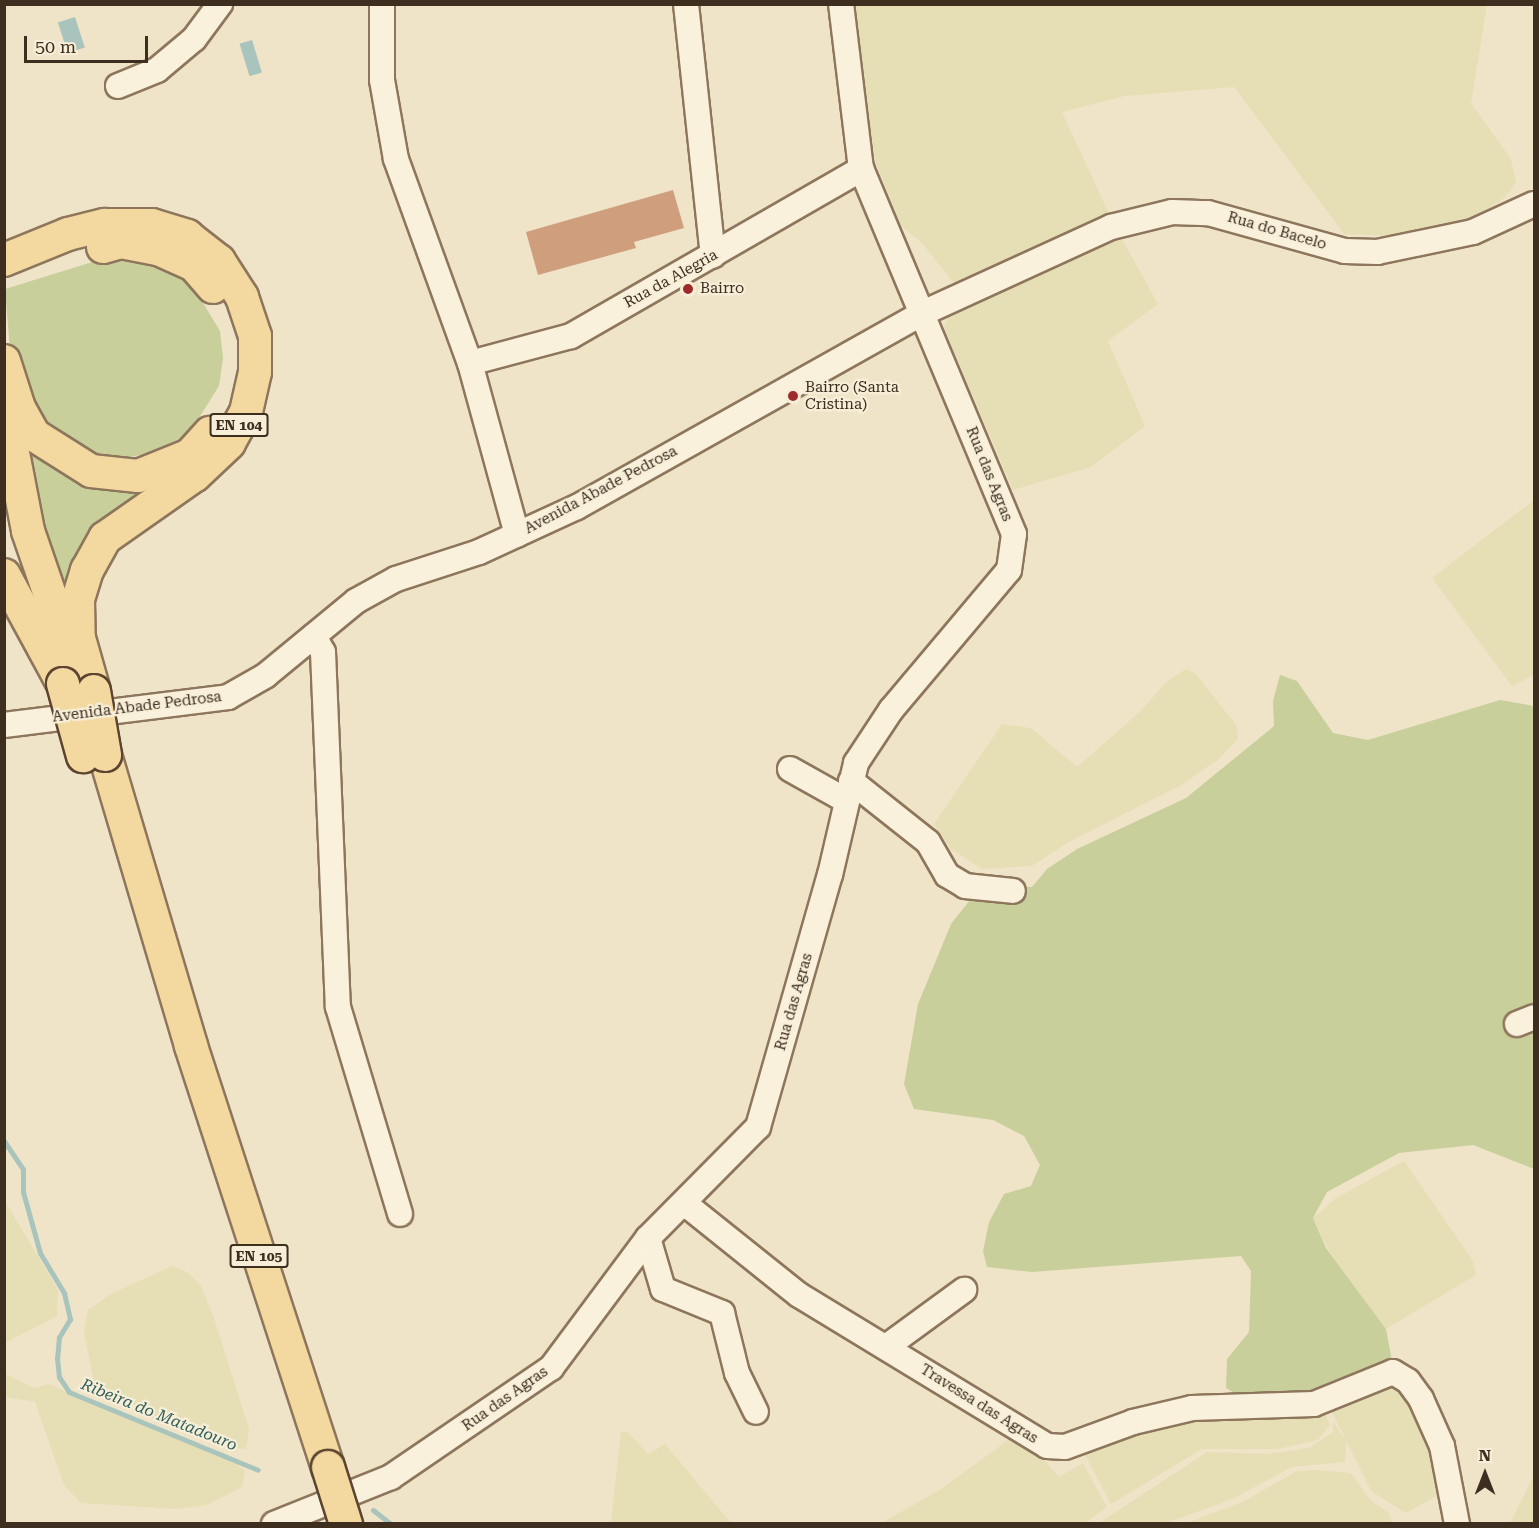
<!DOCTYPE html>
<style>
body{margin:0}
#map{position:relative;width:1539px;height:1528px;overflow:hidden;background:#f0e4c8;font-family:"Roboto Serif",serif}
div>[style]{position:absolute}
.farmland>*{inset:0;background:#e6deb5}
.green>*{inset:0;background:#c9cf9b}
.water>*{inset:0;background:#a9c4bc;transform-origin:0 0}
.stream>*{height:5px;margin:-2.5px;padding:0 2.5px;transform-origin:2.5px;border-radius:2.5px;background:#a9c4bc}
.building>*{inset:0;background:#cf9f7d}
.roads{filter:drop-shadow(2px 0 #8d765c) drop-shadow(-2px 0 #8d765c) drop-shadow(0 2px #8d765c) drop-shadow(0 -2px #8d765c)}
.minor>*{height:24px;margin:-12px;padding:0 12px;transform-origin:12px;border-radius:12px;background:#faf1dc}
.major>*{height:32px;margin:-16px;padding:0 16px;transform-origin:16px;border-radius:16px;background:#f3d9a0}
.bridges{filter:drop-shadow(2px 0 #5b4430) drop-shadow(-2px 0 #5b4430) drop-shadow(0 2px #5b4430) drop-shadow(0 -2px #5b4430)}
.major-bridge>*{height:32px;margin:-16px;padding:0 16px;transform-origin:16px;border-radius:16px;background:#f3d9a0}
.dots>*{width:16px;height:16px;translate:-50% -50%;box-sizing:border-box;border:3px solid #f7eed8;border-radius:50%}
span{translate:-50% -50%;white-space:nowrap;text-align:center;line-height:1.15;-webkit-text-stroke:4.5px #f7eed8;paint-order:stroke}
.shield-label span{padding:2px 4px;background:#f7eed8;border:2px solid;border-radius:4px;-webkit-text-stroke-width:0}
.shield-label{font-size:14px;color:#3d2e20;font-weight:700}
.street-label{font-size:15px;color:#3d2e20}
.poi-label{font-size:15px;color:#3d2e20}
.left{translate:0 -50%;text-align:left}
.water-label{font-size:16px;color:#2f5d5a;font-style:italic}
.frame{position:absolute;inset:0;border:6px solid #3d2e20;pointer-events:none}
.north{position:absolute;left:1455px;top:1444px;width:60px;height:60px;-webkit-text-stroke:4px #f7eed8;paint-order:stroke;rotate:0deg;font-size:16px;font-weight:700;line-height:24px;text-align:center;color:#3d2e20}
.north::after{content:'';display:block;margin:auto;width:21px;height:27px;background:#3d2e20;clip-path:polygon(50% 0,100% 100%,50% 72%,0 100%)}
.scale{position:absolute;left:24px;top:36px;width:124px;height:27px;box-sizing:border-box;border:3px solid #3d2e20;border-top:0;padding-left:8px;font-size:18px;line-height:21px;white-space:nowrap;color:#3d2e20;-webkit-text-stroke:4px #f7eed8;paint-order:stroke}
</style>
<div id="map">
<div class="farmland">
<div style="clip-path:polygon(851px 5px,1487px 5px,1471px 103px,1511px 159px,1516px 183px,1503px 199px,1470px 219px,1398px 236px,1344px 234px,1234px 87px,1125px 96px,1062px 112px,1111px 218px,958px 288px,922px 243px,901px 226px,876px 163px)"></div>
<div style="clip-path:polygon(1122px 239px,1158px 304px,1108px 341px,1145px 426px,1091px 467px,1013px 490px,949px 340px,944px 327px,948px 318px,1080px 254px)"></div>
<div style="clip-path:polygon(1534px 500px,1534px 675px,1512px 686px,1432px 578px)"></div>
<div style="clip-path:polygon(1186px 669px,1195px 673px,1236px 725px,1238px 738px,1220px 758px,1183px 784px,1067px 843px,1032px 866px,982px 869px,951px 849px,934px 824px,1002px 724px,1031px 728px,1077px 767px,1142px 710px,1166px 682px)"></div>
<div style="clip-path:polygon(1404px 1161px,1473px 1261px,1476px 1275px,1386px 1329px,1329px 1251px,1313px 1218px,1336px 1198px)"></div>
<div style="clip-path:polygon(5px 1201px,58px 1290px,57px 1316px,5px 1343px)"></div>
<div style="clip-path:polygon(172px 1266px,189px 1273px,201px 1286px,214px 1318px,249px 1429px,246px 1449px,229px 1447px,156px 1420px,106px 1395px,94px 1382px,84px 1332px,88px 1310px,111px 1294px)"></div>
<div style="clip-path:polygon(5px 1374px,34px 1388px,49px 1384px,235px 1463px,245px 1471px,242px 1487px,207px 1505px,176px 1509px,81px 1503px,64px 1485px,35px 1402px,5px 1397px)"></div>
<div style="clip-path:polygon(1395px 1383px,1420px 1415px,1444px 1492px,1406px 1513px,1371px 1491px,1332px 1412px,1380px 1385px)"></div>
<div style="clip-path:polygon(1323px 1409px,1330px 1425px,1318px 1440px,1278px 1449px,1202px 1449px,1111px 1504px,1084px 1453px,1113px 1438px,1183px 1418px)"></div>
<div style="clip-path:polygon(1333px 1421px,1346px 1441px,1345px 1462px,1292px 1467px,1232px 1499px,1167px 1523px,1099px 1523px,1207px 1452px,1269px 1454px,1309px 1448px,1333px 1432px)"></div>
<div style="clip-path:polygon(621px 1432px,628px 1432px,648px 1454px,665px 1444px,731px 1523px,611px 1523px)"></div>
<div style="clip-path:polygon(1008px 1440px,1044px 1460px,1059px 1477px,1083px 1463px,1107px 1507px,1085px 1523px,881px 1523px,940px 1490px)"></div>
<div style="clip-path:polygon(1316px 1470px,1351px 1473px,1371px 1501px,1389px 1513px,1392px 1523px,1186px 1523px,1243px 1502px,1297px 1471px)"></div>
<div style="clip-path:polygon(1534px 1475px,1534px 1523px,1510px 1523px)"></div>
</div>
<div class="green">
<div style="clip-path:polygon(115px 255px,144px 259px,176px 273px,194px 288px,220px 331px,223px 358px,219px 386px,187px 437px,173px 448px,117px 460px,66px 447px,45px 429px,11px 361px,5px 289px)"></div>
<div style="clip-path:polygon(17px 427px,45px 463px,82px 479px,173px 473px,131px 500px,97px 531px,61px 608px)"></div>
<div style="clip-path:polygon(1280px 675px,1297px 681px,1333px 733px,1368px 740px,1500px 700px,1534px 706px,1534px 1169px,1473px 1145px,1399px 1153px,1327px 1192px,1313px 1218px,1326px 1248px,1386px 1329px,1393px 1366px,1328px 1392px,1247px 1400px,1226px 1388px,1227px 1359px,1249px 1332px,1251px 1271px,1241px 1256px,1032px 1272px,987px 1267px,983px 1251px,989px 1222px,1004px 1194px,1031px 1186px,1040px 1165px,1024px 1136px,993px 1120px,914px 1109px,904px 1084px,918px 1004px,951px 924px,970px 900px,1007px 886px,1032px 887px,1047px 869px,1077px 849px,1186px 798px,1274px 726px,1273px 701px)"></div>
</div>
<div class="water">
<div style="left:75px;top:17px;width:32px;height:18px;rotate:72deg"></div>
<div style="left:252px;top:40px;width:34px;height:13px;rotate:73deg"></div>
</div>
<div class="stream">
<div style="left:4px;top:1141px;width:34px;rotate:56deg"></div>
<div style="left:23px;top:1169px;width:23px;rotate:90deg"></div>
<div style="left:23px;top:1192px;width:63px;rotate:74.4deg"></div>
<div style="left:40px;top:1253px;width:47px;rotate:59deg"></div>
<div style="left:64px;top:1293px;width:27px;rotate:77deg"></div>
<div style="left:70px;top:1319px;width:21px;rotate:121deg"></div>
<div style="left:59px;top:1337px;width:21px;rotate:95deg"></div>
<div style="left:57px;top:1358px;width:19px;rotate:84deg"></div>
<div style="left:59px;top:1377px;width:18px;rotate:56deg"></div>
<div style="left:69px;top:1392px;width:204px;rotate:22.4deg"></div>
<div style="left:373px;top:1510px;width:23px;rotate:38deg"></div>
</div>
<div class="building">
<div style="clip-path:polygon(673px 190px,684px 228px,634px 242px,636px 248px,538px 275px,526px 232px)"></div>
</div>
<div class="roads">
<div class="minor">
<div style="left:382px;top:4px;width:76px;rotate:90deg"></div>
<div style="left:382px;top:80px;width:80px;rotate:80deg"></div>
<div style="left:396px;top:159px;width:217px;rotate:70.1deg"></div>
<div style="left:470px;top:363px;width:178px;rotate:74.7deg"></div>
<div style="left:686px;top:4px;width:253px;rotate:83.9deg"></div>
<div style="left:118px;top:86px;width:42px;rotate:-22.3deg"></div>
<div style="left:157px;top:70px;width:48px;rotate:-40deg"></div>
<div style="left:194px;top:39px;width:44px;rotate:-53.4deg"></div>
<div style="left:470px;top:363px;width:105px;rotate:-15deg"></div>
<div style="left:571px;top:336px;width:335px;rotate:-29.9deg"></div>
<div style="left:314px;top:636px;width:18px;rotate:61deg"></div>
<div style="left:323px;top:652px;width:355px;rotate:87.6deg"></div>
<div style="left:338px;top:1007px;width:216px;rotate:73.3deg"></div>
<div style="left:4px;top:725px;width:226px;rotate:-7.1deg"></div>
<div style="left:228px;top:697px;width:43px;rotate:-29.6deg"></div>
<div style="left:265px;top:676px;width:118px;rotate:-39.5deg"></div>
<div style="left:356px;top:601px;width:46px;rotate:-28.8deg"></div>
<div style="left:396px;top:579px;width:87px;rotate:-18deg"></div>
<div style="left:479px;top:552px;width:108px;rotate:-24.7deg"></div>
<div style="left:577px;top:507px;width:397px;rotate:-29.3deg"></div>
<div style="left:923px;top:313px;width:207px;rotate:-24.6deg"></div>
<div style="left:1111px;top:227px;width:63px;rotate:-13.8deg"></div>
<div style="left:1172px;top:212px;width:36px;rotate:2deg"></div>
<div style="left:1208px;top:213px;width:142px;rotate:15.5deg"></div>
<div style="left:1345px;top:251px;width:32px;rotate:2deg"></div>
<div style="left:1377px;top:252px;width:98px;rotate:-11.8deg"></div>
<div style="left:1473px;top:232px;width:67px;rotate:-24.7deg"></div>
<div style="left:790px;top:769px;width:65px;rotate:29.3deg"></div>
<div style="left:851px;top:781px;width:98px;rotate:38.4deg"></div>
<div style="left:928px;top:842px;width:38px;rotate:60deg"></div>
<div style="left:947px;top:875px;width:21px;rotate:31deg"></div>
<div style="left:965px;top:886px;width:48px;rotate:5.9deg"></div>
<div style="left:1517px;top:1024px;width:18px;rotate:-22deg"></div>
<div style="left:684px;top:1203px;width:147px;rotate:38.7deg"></div>
<div style="left:799px;top:1295px;width:290px;rotate:31.3deg"></div>
<div style="left:1047px;top:1446px;width:18px;rotate:3deg"></div>
<div style="left:1065px;top:1447px;width:72px;rotate:-20.2deg"></div>
<div style="left:1133px;top:1422px;width:61px;rotate:-13.3deg"></div>
<div style="left:1192px;top:1408px;width:122px;rotate:-1.9deg"></div>
<div style="left:1314px;top:1404px;width:85px;rotate:-22.1deg"></div>
<div style="left:1393px;top:1372px;width:17px;rotate:31deg"></div>
<div style="left:1408px;top:1381px;width:22px;rotate:54deg"></div>
<div style="left:1421px;top:1399px;width:51px;rotate:65.9deg"></div>
<div style="left:1442px;top:1446px;width:79px;rotate:79.1deg"></div>
<div style="left:648px;top:1238px;width:53px;rotate:73.6deg"></div>
<div style="left:663px;top:1289px;width:64px;rotate:22.1deg"></div>
<div style="left:722px;top:1313px;width:62px;rotate:76deg"></div>
<div style="left:737px;top:1373px;width:43px;rotate:64deg"></div>
<div style="left:886px;top:1347px;width:97px;rotate:-36.2deg"></div>
<div style="left:274px;top:1524px;width:126px;rotate:-21.9deg"></div>
<div style="left:391px;top:1477px;width:194px;rotate:-34.3deg"></div>
<div style="left:551px;top:1368px;width:162px;rotate:-53.3deg"></div>
<div style="left:648px;top:1238px;width:156px;rotate:-45.3deg"></div>
<div style="left:758px;top:1127px;width:262px;rotate:-74.1deg"></div>
<div style="left:830px;top:875px;width:115px;rotate:-76.9deg"></div>
<div style="left:856px;top:763px;width:64px;rotate:-56.6deg"></div>
<div style="left:891px;top:710px;width:183px;rotate:-49.9deg"></div>
<div style="left:1009px;top:570px;width:36px;rotate:-82deg"></div>
<div style="left:1014px;top:534px;width:396px;rotate:-112.7deg"></div>
<div style="left:861px;top:169px;width:166px;rotate:-96.9deg"></div>
</div>
<div class="major">
<div style="left:103px;top:247px;width:19px;rotate:-16deg"></div>
<div style="left:121px;top:242px;width:38px;rotate:11deg"></div>
<div style="left:158px;top:249px;width:39px;rotate:24deg"></div>
<div style="left:194px;top:265px;width:29px;rotate:49deg"></div>
<div style="left:4px;top:260px;width:69px;rotate:-22.1deg"></div>
<div style="left:68px;top:234px;width:38px;rotate:-14deg"></div>
<div style="left:105px;top:225px;width:47px"></div>
<div style="left:152px;top:225px;width:37px;rotate:17deg"></div>
<div style="left:187px;top:236px;width:41px;rotate:38deg"></div>
<div style="left:219px;top:261px;width:43px;rotate:57.4deg"></div>
<div style="left:242px;top:297px;width:41px;rotate:71.6deg"></div>
<div style="left:255px;top:336px;width:36px;rotate:90deg"></div>
<div style="left:255px;top:372px;width:41px;rotate:102.7deg"></div>
<div style="left:246px;top:412px;width:35px;rotate:119deg"></div>
<div style="left:229px;top:443px;width:47px;rotate:136.7deg"></div>
<div style="left:195px;top:475px;width:110px;rotate:145deg"></div>
<div style="left:105px;top:538px;width:37px;rotate:119deg"></div>
<div style="left:87px;top:570px;width:30px;rotate:107deg"></div>
<div style="left:78px;top:599px;width:39px;rotate:89deg"></div>
<div style="left:79px;top:638px;width:55px;rotate:74.2deg"></div>
<div style="left:4px;top:361px;width:49px;rotate:72.3deg"></div>
<div style="left:19px;top:408px;width:31px;rotate:61deg"></div>
<div style="left:34px;top:435px;width:67px;rotate:32.3deg"></div>
<div style="left:91px;top:471px;width:47px;rotate:6.1deg"></div>
<div style="left:138px;top:476px;width:56px;rotate:-22deg"></div>
<div style="left:190px;top:455px;width:30px;rotate:-48deg"></div>
<div style="left:4px;top:406px;width:127px;rotate:79.1deg"></div>
<div style="left:28px;top:531px;width:139px;rotate:71deg"></div>
<div style="left:4px;top:575px;width:119px;rotate:61.5deg"></div>
<div style="left:105px;top:755px;width:303px;rotate:73.5deg"></div>
<div style="left:191px;top:1046px;width:443px;rotate:72deg"></div>
</div>
</div>
<div class="bridges">
<div class="major-bridge">
<div style="left:63px;top:684px;width:75px;rotate:74.5deg"></div>
<div style="left:94px;top:691px;width:65px;rotate:80.2deg"></div>
<div style="left:328px;top:1467px;width:60px;rotate:72.5deg"></div>
</div>
</div>
<div class="dots">
<div style="left:688px;top:289px;background:#9e2a2b"></div>
<div style="left:793px;top:396px;background:#9e2a2b"></div>
</div>
<div class="shield-label">
<span style="left:239px;top:425px">EN 104</span>
<span style="left:259px;top:1256px">EN 105</span>
</div>
<div class="street-label">
<span style="left:1277px;top:231px;rotate:16deg">Rua do Bacelo</span>
<span style="left:671px;top:279px;rotate:-29deg">Rua da Alegria</span>
<span style="left:989px;top:474px;rotate:68deg">Rua das Agras</span>
<span style="left:601px;top:490px;rotate:-28deg">Avenida Abade Pedrosa</span>
<span style="left:137px;top:707px;rotate:-7deg">Avenida Abade Pedrosa</span>
<span style="left:794px;top:1002px;rotate:-74deg">Rua das Agras</span>
<span style="left:505px;top:1399px;rotate:-35deg">Rua das Agras</span>
<span style="left:979px;top:1404px;rotate:32deg">Travessa das Agras</span>
</div>
<div class="poi-label">
<span class="left" style="left:700px;top:289px">Bairro</span>
<span class="left" style="left:805px;top:396px">Bairro (Santa<br>Cristina)</span>
</div>
<div class="water-label">
<span style="left:159px;top:1415px;rotate:22deg">Ribeira do Matadouro</span>
</div>
<div class="frame"></div>
<div class="north">N</div>
<div class="scale">50 m</div>
</div>
